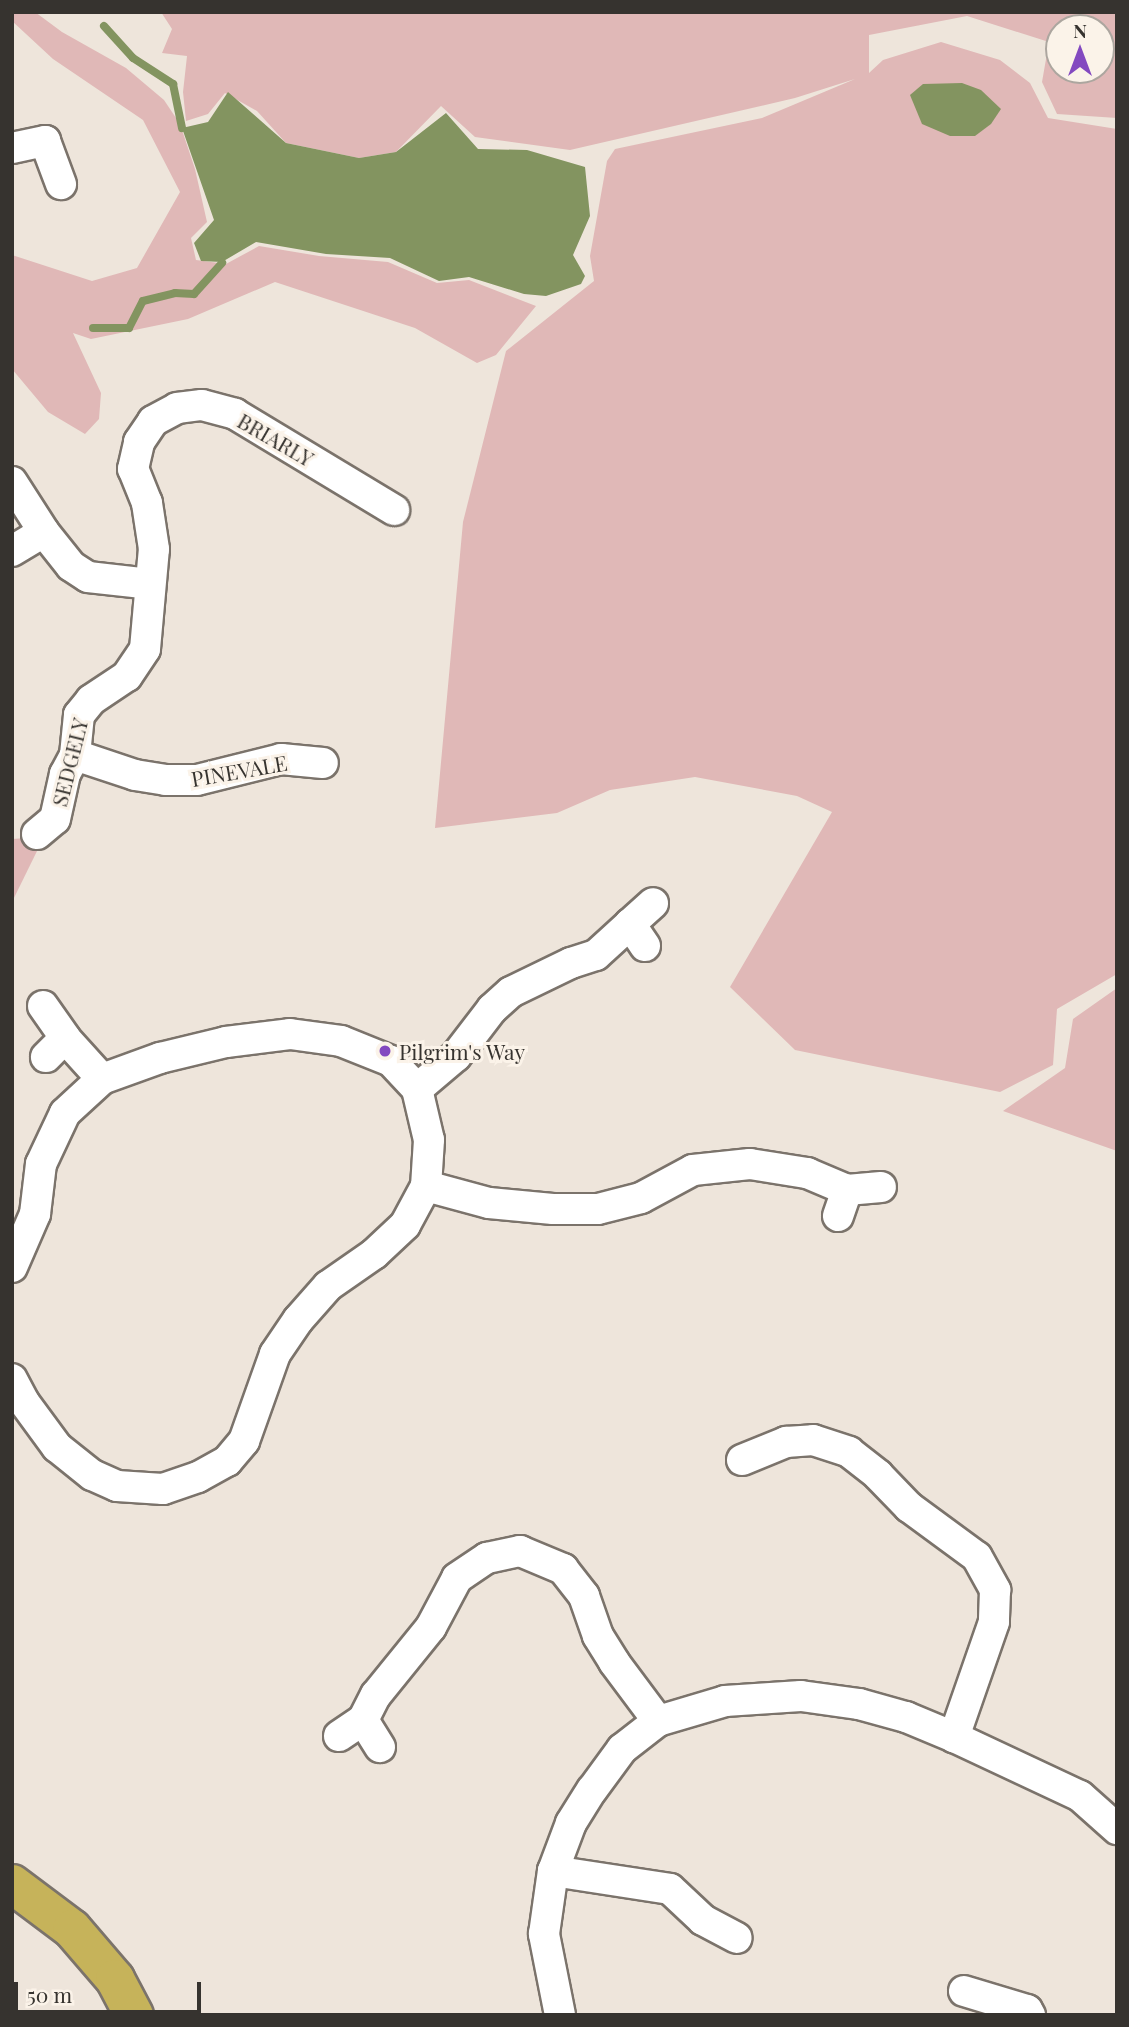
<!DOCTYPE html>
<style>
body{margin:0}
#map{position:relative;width:1129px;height:2027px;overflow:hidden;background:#eee5db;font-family:"Playfair Display",serif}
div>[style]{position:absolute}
.green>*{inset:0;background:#e0b8b7}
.water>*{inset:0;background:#839460}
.stream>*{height:8px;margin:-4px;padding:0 4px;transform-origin:4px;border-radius:4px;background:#839460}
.roads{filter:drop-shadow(2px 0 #7b736b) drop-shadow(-2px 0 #7b736b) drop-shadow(0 2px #7b736b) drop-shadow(0 -2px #7b736b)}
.minor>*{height:30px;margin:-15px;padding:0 15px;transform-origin:15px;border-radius:15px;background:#fff}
.trunk>*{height:38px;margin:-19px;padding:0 19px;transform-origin:19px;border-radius:19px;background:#c6b35a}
.dots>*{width:19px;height:19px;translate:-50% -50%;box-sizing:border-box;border:4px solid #fbf3e9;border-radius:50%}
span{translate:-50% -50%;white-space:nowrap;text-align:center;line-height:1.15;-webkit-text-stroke:6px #fbf3e9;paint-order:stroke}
.street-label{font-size:21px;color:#36332f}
.poi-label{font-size:21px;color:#36332f}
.left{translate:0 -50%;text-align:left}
.frame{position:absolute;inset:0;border:14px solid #36332f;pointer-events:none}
.north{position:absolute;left:1045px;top:14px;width:70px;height:70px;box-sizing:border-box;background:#fbf3e9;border:2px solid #aca69f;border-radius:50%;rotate:0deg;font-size:19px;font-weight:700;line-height:28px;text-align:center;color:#36332f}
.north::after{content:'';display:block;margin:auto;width:24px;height:32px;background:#8349c0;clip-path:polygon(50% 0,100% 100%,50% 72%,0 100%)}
.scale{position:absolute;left:14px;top:1982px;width:187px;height:32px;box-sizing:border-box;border:4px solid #36332f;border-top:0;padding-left:9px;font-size:21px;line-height:24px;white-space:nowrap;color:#36332f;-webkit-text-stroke:5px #fbf3e9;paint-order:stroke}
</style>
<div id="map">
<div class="green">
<div style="clip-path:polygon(12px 12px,35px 12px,62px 32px,126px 68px,164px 100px,180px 124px,195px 169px,207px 222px,191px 238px,196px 260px,226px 264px,259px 246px,319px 256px,388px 262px,437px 283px,469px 280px,536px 306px,496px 355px,477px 363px,415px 328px,275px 282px,188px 319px,91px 339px,73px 333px,101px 393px,99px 419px,85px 434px,48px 412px,12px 369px,12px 255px,92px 281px,137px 268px,180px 192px,143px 120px,53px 59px,12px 21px)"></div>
<div style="clip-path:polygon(evenodd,161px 12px,1117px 12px,1117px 118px,1057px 114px,1042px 82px,1049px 42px,967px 16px,869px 35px,869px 73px,883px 60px,941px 42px,1000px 60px,1030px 83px,1048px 118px,1117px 129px,1117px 974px,1057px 1009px,1053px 1065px,1000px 1092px,795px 1050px,730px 987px,832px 812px,797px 796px,695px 777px,610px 790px,557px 813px,435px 828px,463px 522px,506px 351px,594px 281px,590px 256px,607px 161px,615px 149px,762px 118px,855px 79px,795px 98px,570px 150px,475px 137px,441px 106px,396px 152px,359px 158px,286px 143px,257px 111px,225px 93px,208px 114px,186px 121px,183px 92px,187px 56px,162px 53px,172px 29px,161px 12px,1059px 28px,1101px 28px,1101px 70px,1059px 70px,1059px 28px)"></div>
<div style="clip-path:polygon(27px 838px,39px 847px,12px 902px,12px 839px)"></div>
<div style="clip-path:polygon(1117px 988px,1117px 1151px,1003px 1111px,1065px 1068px,1073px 1019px)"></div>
</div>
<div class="water">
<div style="clip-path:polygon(962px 83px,981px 90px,1001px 109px,991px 124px,975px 136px,950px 136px,922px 124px,910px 95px,923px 84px)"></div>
<div style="clip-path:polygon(228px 92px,286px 143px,359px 158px,396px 152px,446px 113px,478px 149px,527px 150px,585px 167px,590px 216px,573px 255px,585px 276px,581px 284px,546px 296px,524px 294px,469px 277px,439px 281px,390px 258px,326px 254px,256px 242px,222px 262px,201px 261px,194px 243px,214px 220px,182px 128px,208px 122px)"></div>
</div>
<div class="stream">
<div style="left:104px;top:26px;width:43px;rotate:47.8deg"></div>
<div style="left:133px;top:58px;width:48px;rotate:33deg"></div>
<div style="left:173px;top:84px;width:45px;rotate:78.4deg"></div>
<div style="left:93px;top:328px;width:36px"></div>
<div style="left:129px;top:328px;width:30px;rotate:-63deg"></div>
<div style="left:143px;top:301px;width:33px;rotate:-14deg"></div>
<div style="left:175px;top:293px;width:19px;rotate:3deg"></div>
<div style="left:194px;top:294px;width:42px;rotate:-47.9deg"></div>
</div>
<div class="roads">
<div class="minor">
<div style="left:12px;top:148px;width:34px;rotate:-12deg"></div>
<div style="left:45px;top:141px;width:46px;rotate:69.6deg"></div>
<div style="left:12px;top:482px;width:59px;rotate:57.4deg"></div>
<div style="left:44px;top:532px;width:43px;rotate:51.5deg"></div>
<div style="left:71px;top:566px;width:20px;rotate:33deg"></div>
<div style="left:88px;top:577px;width:62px;rotate:6.4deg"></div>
<div style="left:12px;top:551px;width:37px;rotate:-31deg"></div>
<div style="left:75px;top:755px;width:63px;rotate:18.4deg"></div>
<div style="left:135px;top:775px;width:30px;rotate:9deg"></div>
<div style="left:165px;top:780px;width:32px"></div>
<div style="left:197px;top:780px;width:87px;rotate:-14deg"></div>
<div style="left:281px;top:759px;width:42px;rotate:5.4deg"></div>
<div style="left:37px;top:834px;width:23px;rotate:-40deg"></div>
<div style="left:55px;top:819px;width:46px;rotate:-77.5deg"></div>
<div style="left:65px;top:774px;width:21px;rotate:-62deg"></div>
<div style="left:75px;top:755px;width:40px;rotate:-84.3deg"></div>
<div style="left:79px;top:715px;width:19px;rotate:-51deg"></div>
<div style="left:91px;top:700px;width:43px;rotate:-33.7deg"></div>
<div style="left:127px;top:676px;width:32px;rotate:-56deg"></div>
<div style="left:145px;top:649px;width:100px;rotate:-84.9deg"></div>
<div style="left:154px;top:549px;width:47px;rotate:-98.7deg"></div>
<div style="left:147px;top:503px;width:37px;rotate:-112deg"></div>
<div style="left:133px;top:469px;width:28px;rotate:-77deg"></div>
<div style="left:139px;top:442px;width:25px;rotate:-56deg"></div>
<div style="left:153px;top:421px;width:27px;rotate:-28deg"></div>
<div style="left:177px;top:408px;width:25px;rotate:-7deg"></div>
<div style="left:202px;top:405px;width:34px;rotate:15deg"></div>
<div style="left:235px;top:414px;width:186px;rotate:31.1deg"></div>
<div style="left:645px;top:946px;width:27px;rotate:-124deg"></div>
<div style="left:630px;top:924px;width:31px;rotate:-42deg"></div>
<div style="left:43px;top:1006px;width:39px;rotate:55deg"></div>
<div style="left:65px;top:1038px;width:27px;rotate:135deg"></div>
<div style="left:65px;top:1038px;width:55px;rotate:47.9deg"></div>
<div style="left:417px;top:1089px;width:51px;rotate:-40.2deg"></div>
<div style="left:456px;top:1056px;width:59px;rotate:-52.5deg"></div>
<div style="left:492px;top:1009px;width:25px;rotate:-42deg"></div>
<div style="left:511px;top:992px;width:67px;rotate:-25.8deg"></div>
<div style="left:571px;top:963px;width:26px;rotate:-18deg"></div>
<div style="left:596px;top:955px;width:46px;rotate:-42.4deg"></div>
<div style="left:426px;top:1186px;width:65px;rotate:15.1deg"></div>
<div style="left:489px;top:1203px;width:64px;rotate:5.4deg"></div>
<div style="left:553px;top:1209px;width:45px"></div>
<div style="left:598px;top:1209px;width:44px;rotate:-14.3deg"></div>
<div style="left:641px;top:1198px;width:59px;rotate:-28.3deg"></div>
<div style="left:693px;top:1170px;width:57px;rotate:-6deg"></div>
<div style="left:750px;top:1164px;width:58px;rotate:9deg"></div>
<div style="left:807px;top:1173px;width:43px;rotate:23deg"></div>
<div style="left:847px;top:1190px;width:34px;rotate:-5deg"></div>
<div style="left:838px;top:1216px;width:28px;rotate:-71deg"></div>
<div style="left:12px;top:1267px;width:58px;rotate:-66.5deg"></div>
<div style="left:35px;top:1214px;width:50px;rotate:-83.2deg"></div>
<div style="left:41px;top:1164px;width:56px;rotate:-64.8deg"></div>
<div style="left:65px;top:1113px;width:50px;rotate:-42.6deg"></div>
<div style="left:102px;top:1079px;width:62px;rotate:-19.9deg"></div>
<div style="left:160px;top:1058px;width:68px;rotate:-13.6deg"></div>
<div style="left:226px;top:1042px;width:64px;rotate:-7.1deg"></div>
<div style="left:290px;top:1034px;width:51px;rotate:7.8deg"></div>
<div style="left:341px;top:1041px;width:54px;rotate:21.8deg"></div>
<div style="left:391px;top:1061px;width:38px;rotate:47deg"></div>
<div style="left:417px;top:1089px;width:52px;rotate:76.8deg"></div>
<div style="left:429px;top:1140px;width:46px;rotate:93.7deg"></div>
<div style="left:426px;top:1186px;width:44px;rotate:118.3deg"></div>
<div style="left:405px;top:1225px;width:42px;rotate:136.9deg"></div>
<div style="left:374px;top:1254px;width:56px;rotate:145.2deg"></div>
<div style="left:328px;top:1286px;width:45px;rotate:131.4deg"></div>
<div style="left:298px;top:1320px;width:41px;rotate:124.1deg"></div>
<div style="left:275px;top:1354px;width:92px;rotate:109.6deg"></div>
<div style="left:244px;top:1441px;width:26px;rotate:130deg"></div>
<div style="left:227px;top:1461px;width:33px;rotate:151deg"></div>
<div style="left:198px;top:1477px;width:37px;rotate:161deg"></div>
<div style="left:163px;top:1489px;width:46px;rotate:-176.3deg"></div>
<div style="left:117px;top:1486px;width:27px;rotate:-156deg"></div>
<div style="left:92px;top:1475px;width:45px;rotate:-141.3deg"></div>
<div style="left:57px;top:1447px;width:56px;rotate:-126.3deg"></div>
<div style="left:24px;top:1402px;width:26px;rotate:-118deg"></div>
<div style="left:742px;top:1460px;width:48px;rotate:-22.2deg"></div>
<div style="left:786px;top:1442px;width:27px;rotate:-4deg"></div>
<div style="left:813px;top:1440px;width:38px;rotate:18deg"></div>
<div style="left:849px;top:1452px;width:37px;rotate:38deg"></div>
<div style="left:878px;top:1475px;width:45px;rotate:45.9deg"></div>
<div style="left:909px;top:1507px;width:84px;rotate:36.3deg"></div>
<div style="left:977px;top:1557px;width:38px;rotate:61deg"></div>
<div style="left:995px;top:1590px;width:32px;rotate:92deg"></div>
<div style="left:994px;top:1622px;width:122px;rotate:109.2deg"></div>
<div style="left:363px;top:1720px;width:32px;rotate:58deg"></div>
<div style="left:339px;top:1736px;width:29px;rotate:-34deg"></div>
<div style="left:363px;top:1720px;width:28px;rotate:-63deg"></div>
<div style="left:376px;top:1695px;width:87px;rotate:-51deg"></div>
<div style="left:431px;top:1627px;width:55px;rotate:-62deg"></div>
<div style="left:457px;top:1578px;width:36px;rotate:-34deg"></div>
<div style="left:487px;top:1558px;width:34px;rotate:-12deg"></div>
<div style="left:520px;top:1551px;width:47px;rotate:22.7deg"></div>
<div style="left:563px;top:1569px;width:34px;rotate:52deg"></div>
<div style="left:584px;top:1596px;width:42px;rotate:70.7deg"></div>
<div style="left:598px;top:1636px;width:31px;rotate:58deg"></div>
<div style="left:614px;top:1662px;width:74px;rotate:53.3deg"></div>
<div style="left:553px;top:1871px;width:118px;rotate:8.7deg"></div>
<div style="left:670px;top:1889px;width:45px;rotate:43.2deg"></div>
<div style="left:703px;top:1920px;width:38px;rotate:28deg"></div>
<div style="left:964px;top:1991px;width:66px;rotate:16.8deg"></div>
<div style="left:1027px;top:2010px;width:6px;rotate:59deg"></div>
<div style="left:560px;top:2015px;width:83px;rotate:-101.2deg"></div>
<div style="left:544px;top:1934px;width:64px;rotate:-81.9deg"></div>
<div style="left:553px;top:1871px;width:51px;rotate:-69.4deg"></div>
<div style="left:571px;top:1823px;width:39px;rotate:-58deg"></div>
<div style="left:592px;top:1790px;width:51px;rotate:-53.8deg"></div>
<div style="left:622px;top:1749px;width:46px;rotate:-37.9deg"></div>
<div style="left:658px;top:1721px;width:70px;rotate:-16.6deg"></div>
<div style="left:725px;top:1701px;width:76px;rotate:-3.8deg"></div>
<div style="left:801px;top:1696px;width:59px;rotate:7.9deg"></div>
<div style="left:859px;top:1704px;width:49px;rotate:15.5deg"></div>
<div style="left:906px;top:1717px;width:52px;rotate:22.6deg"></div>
<div style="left:954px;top:1737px;width:139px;rotate:25.1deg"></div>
<div style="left:1080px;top:1796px;width:50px;rotate:41.7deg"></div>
</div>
<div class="trunk">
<div style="left:12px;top:1884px;width:75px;rotate:36.9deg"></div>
<div style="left:72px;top:1929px;width:66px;rotate:49.3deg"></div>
<div style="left:115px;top:1979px;width:41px;rotate:62.2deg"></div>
</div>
</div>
<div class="dots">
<div style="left:385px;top:1051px;background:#8349c0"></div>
</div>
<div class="street-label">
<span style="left:276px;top:439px;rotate:30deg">BRIARLY</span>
<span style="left:69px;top:762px;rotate:-76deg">SEDGELY</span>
<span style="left:239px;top:770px;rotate:-10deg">PINEVALE</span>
</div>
<div class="poi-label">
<span class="left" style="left:399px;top:1051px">Pilgrim's Way</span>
</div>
<div class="frame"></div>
<div class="north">N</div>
<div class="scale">50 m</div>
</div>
